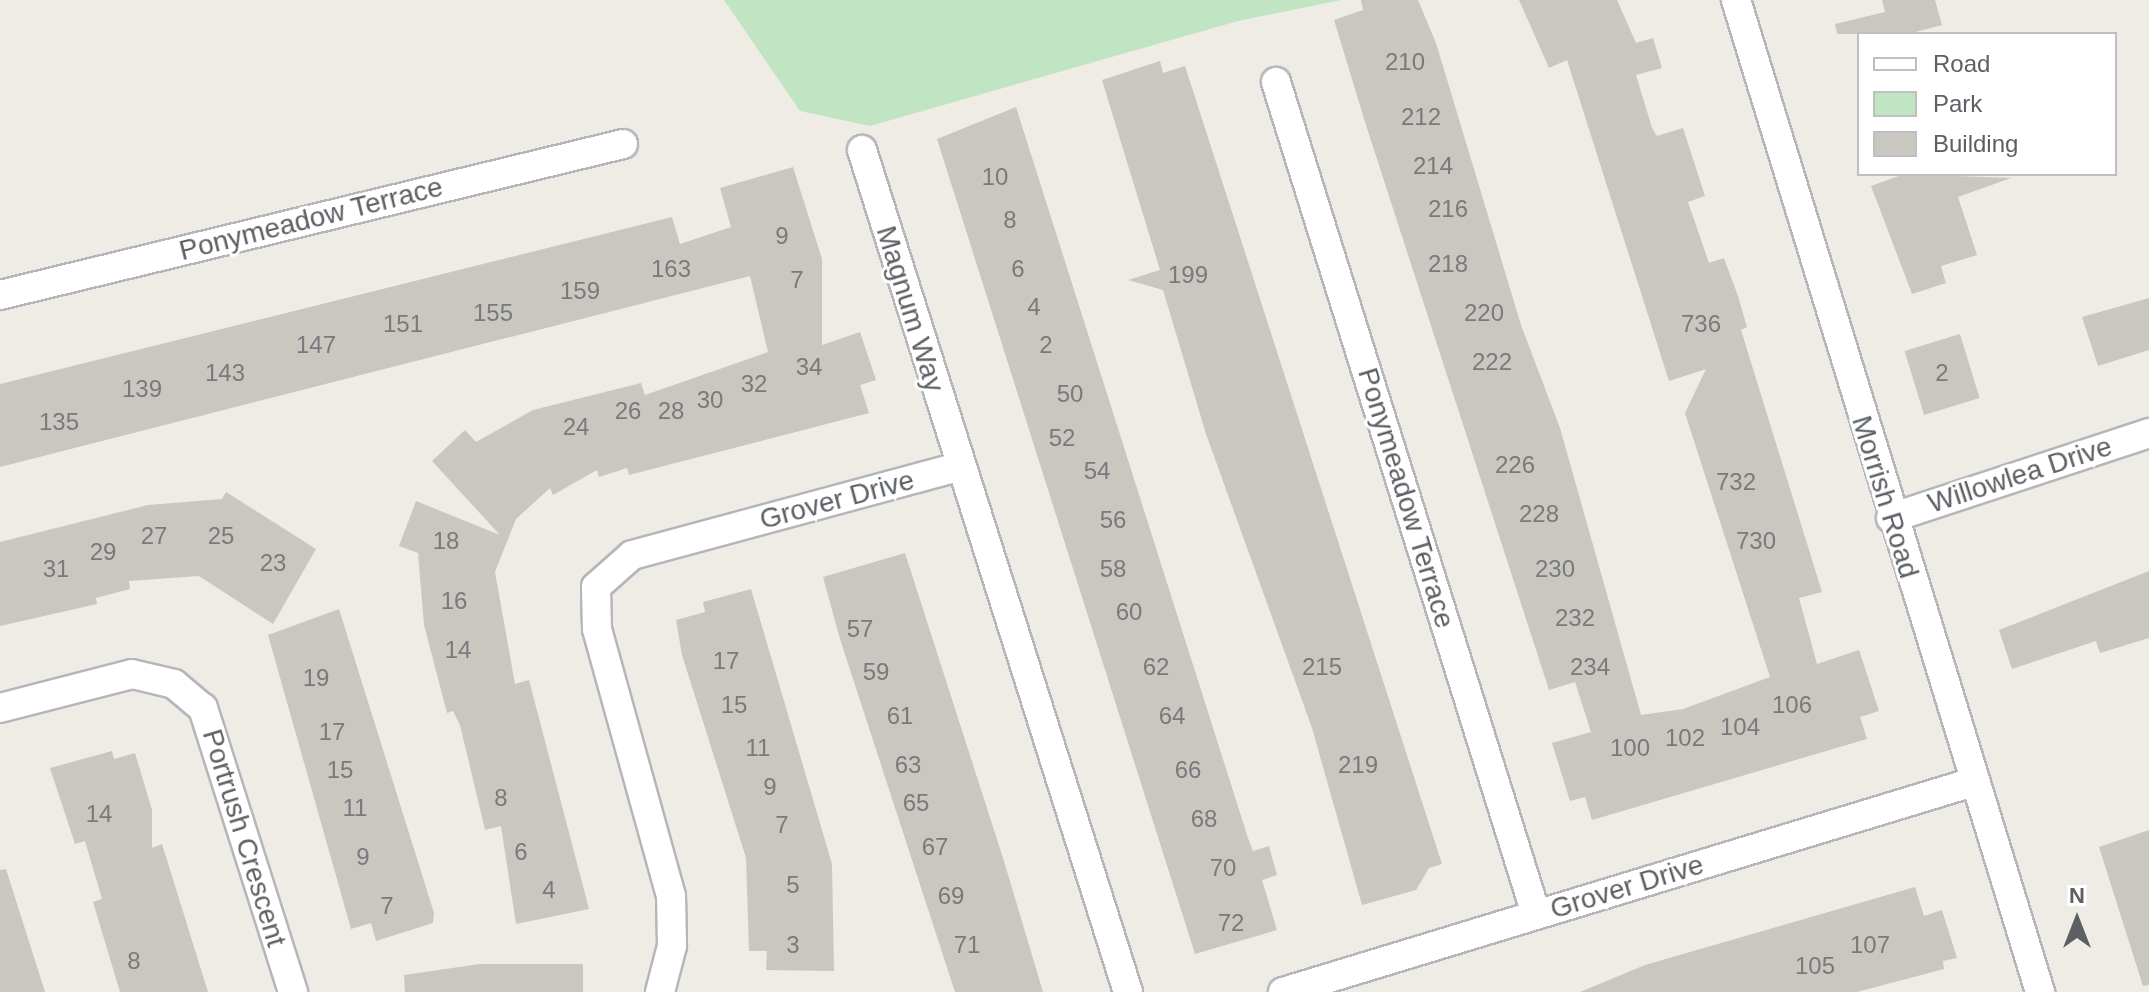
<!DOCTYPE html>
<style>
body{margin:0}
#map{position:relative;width:2149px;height:992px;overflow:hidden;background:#eeece4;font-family:Helvetica,sans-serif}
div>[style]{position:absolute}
.green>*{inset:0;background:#c1e5c2}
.building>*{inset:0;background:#cac7c1;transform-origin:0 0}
.roads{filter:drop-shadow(2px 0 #b4b6bb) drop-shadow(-2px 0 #b4b6bb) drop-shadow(0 2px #b4b6bb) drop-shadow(0 -2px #b4b6bb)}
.street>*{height:28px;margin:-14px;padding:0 14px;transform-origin:14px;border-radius:14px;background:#fff}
span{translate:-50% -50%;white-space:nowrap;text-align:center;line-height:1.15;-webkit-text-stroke:6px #fff;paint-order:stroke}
.number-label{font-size:24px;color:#787a7b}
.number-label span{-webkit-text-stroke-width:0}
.street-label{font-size:28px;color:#5c6064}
.legend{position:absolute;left:1857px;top:32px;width:260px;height:144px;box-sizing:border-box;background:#fff;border:2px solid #bebfc1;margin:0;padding:10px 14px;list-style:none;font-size:24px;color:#5c6064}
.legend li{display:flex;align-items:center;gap:16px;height:40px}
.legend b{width:40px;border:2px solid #bebfc1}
.north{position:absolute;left:2037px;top:880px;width:80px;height:80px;-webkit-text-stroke:6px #fff;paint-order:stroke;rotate:0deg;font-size:22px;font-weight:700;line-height:32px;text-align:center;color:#5c6064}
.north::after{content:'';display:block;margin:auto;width:28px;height:36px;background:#5c6064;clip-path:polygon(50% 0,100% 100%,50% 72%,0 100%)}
</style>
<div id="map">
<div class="green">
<div style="clip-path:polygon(724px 0,1341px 0,1238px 21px,870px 126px,800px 111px)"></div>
</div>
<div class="building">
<div style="clip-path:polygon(1361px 0,1418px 0,1436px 43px,1521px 325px,1560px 428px,1641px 715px,1683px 709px,1770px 677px,1685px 413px,1706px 369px,1669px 381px,1567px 60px,1549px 68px,1519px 0,1617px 0,1636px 43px,1653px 38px,1662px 68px,1636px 75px,1652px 128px,1657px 136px,1683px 128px,1705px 196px,1688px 202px,1709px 263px,1724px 258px,1738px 296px,1747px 327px,1741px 330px,1822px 592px,1799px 598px,1817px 664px,1859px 650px,1879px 711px,1860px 717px,1867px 739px,1592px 820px,1585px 797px,1570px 801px,1552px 743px,1591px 732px,1575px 682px,1549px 690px,1365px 122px,1334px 20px,1363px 10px)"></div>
<div style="clip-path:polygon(1882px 0,1935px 0,1942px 25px,1908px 34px,1837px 34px,1835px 24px,1885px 12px)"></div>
<div style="clip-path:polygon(1160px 61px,1163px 73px,1185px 66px,1442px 864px,1429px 868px,1416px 890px,1362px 905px,1312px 728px,1206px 434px,1163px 290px,1128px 280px,1160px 270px,1102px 80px)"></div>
<div style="clip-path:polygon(1016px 107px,1248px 838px,1253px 851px,1269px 846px,1277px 875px,1262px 880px,1277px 930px,1195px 954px,937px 139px)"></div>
<div style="clip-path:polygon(793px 167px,822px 259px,822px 345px,860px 332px,876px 380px,860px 385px,869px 413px,629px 475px,627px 468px,599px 477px,597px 470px,553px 495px,550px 488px,516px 519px,495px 572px,515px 684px,529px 680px,589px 909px,516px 924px,501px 826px,485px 830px,460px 725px,453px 711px,447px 713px,424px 625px,418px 553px,399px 546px,416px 501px,500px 535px,432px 461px,465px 430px,476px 442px,533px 410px,641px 383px,645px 395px,768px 352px,750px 276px,0 467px,0 384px,672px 217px,680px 244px,731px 227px,720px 188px)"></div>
<div style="clip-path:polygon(1904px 174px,2011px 178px,1958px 197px,1977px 255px,1941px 266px,1946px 283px,1912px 294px,1871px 186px)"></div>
<div style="clip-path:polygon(2149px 298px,2149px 350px,2098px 366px,2082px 317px)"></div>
<div style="left:1960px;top:334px;width:67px;height:58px;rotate:73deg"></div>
<div style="clip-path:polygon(226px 492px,316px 549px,273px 624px,199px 576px,129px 581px,130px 589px,96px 598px,97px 604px,0 626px,0 542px,148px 505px,222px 499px)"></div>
<div style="clip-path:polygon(905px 553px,1003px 858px,1043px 992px,955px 992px,840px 639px,823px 577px)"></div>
<div style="clip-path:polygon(2149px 571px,2149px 638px,2100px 653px,2096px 641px,2012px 669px,1999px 630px)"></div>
<div style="clip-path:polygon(751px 589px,832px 864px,834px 971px,766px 970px,767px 951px,749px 951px,746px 858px,682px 655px,676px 620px,705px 612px,703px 602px)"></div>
<div style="clip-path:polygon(339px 609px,434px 913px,433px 923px,376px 941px,371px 923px,351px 929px,268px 635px)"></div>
<div style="clip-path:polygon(112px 751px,114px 759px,135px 753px,152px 810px,152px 848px,162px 844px,208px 992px,120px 992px,93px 902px,102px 899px,85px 841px,75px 844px,50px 768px)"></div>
<div style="clip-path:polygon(2149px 830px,2149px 985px,2143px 986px,2099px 847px)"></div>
<div style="clip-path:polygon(6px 869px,45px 992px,0 992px,0 870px)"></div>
<div style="clip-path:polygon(1915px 887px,1924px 916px,1942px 910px,1957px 958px,1943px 961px,1944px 969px,1857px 992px,1580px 992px,1645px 965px)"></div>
<div style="clip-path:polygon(480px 964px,583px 964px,583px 992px,405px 992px,404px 975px)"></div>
</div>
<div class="roads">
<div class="street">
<div style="left:1736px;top:0;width:1038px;rotate:72.96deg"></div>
<div style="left:1276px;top:82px;width:872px;rotate:72.65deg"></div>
<div style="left:862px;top:150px;width:883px;rotate:72.47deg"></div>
<div style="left:0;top:295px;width:641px;rotate:-13.62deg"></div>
<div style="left:1891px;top:518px;width:272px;rotate:-18.2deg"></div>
<div style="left:0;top:708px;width:136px;rotate:-14.4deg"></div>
<div style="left:132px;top:674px;width:43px;rotate:13.4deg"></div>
<div style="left:174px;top:684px;width:38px;rotate:40deg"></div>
<div style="left:203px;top:708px;width:298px;rotate:72.4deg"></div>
<div style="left:660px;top:992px;width:48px;rotate:-75.4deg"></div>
<div style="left:672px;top:946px;width:50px;rotate:-91.1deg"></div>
<div style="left:671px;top:896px;width:277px;rotate:-105.5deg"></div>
<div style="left:597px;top:629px;width:42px;rotate:-91.4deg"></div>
<div style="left:596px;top:587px;width:48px;rotate:-41.6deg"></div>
<div style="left:632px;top:555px;width:339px;rotate:-15.1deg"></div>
<div style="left:1283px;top:992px;width:718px;rotate:-16.92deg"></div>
</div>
</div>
<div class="number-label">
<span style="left:1405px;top:62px">210</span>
<span style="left:1421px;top:117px">212</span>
<span style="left:1433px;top:166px">214</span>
<span style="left:995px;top:177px">10</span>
<span style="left:1448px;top:209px">216</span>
<span style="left:1010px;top:220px">8</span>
<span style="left:782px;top:236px">9</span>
<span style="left:1448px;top:264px">218</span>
<span style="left:671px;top:269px">163</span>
<span style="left:1018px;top:269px">6</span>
<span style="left:1188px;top:275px">199</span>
<span style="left:797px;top:280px">7</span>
<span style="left:580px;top:291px">159</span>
<span style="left:1034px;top:307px">4</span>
<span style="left:493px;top:313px">155</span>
<span style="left:1484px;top:313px">220</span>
<span style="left:403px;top:324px">151</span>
<span style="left:1701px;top:324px">736</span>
<span style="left:316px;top:345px">147</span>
<span style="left:1046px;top:345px">2</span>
<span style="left:1492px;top:362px">222</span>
<span style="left:809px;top:367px">34</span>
<span style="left:225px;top:373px">143</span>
<span style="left:1942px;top:373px">2</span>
<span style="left:754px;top:384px">32</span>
<span style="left:142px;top:389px">139</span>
<span style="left:1070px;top:394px">50</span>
<span style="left:710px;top:400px">30</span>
<span style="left:628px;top:411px">26</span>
<span style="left:671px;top:411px">28</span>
<span style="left:59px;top:422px">135</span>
<span style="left:576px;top:427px">24</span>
<span style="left:1062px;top:438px">52</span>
<span style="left:1515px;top:465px">226</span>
<span style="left:1097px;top:471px">54</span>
<span style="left:1736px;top:482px">732</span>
<span style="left:1539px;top:514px">228</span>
<span style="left:1113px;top:520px">56</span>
<span style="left:154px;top:536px">27</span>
<span style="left:221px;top:536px">25</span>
<span style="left:446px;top:541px">18</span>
<span style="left:1756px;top:541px">730</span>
<span style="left:103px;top:552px">29</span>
<span style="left:273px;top:563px">23</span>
<span style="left:56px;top:569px">31</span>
<span style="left:1113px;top:569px">58</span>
<span style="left:1555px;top:569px">230</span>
<span style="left:454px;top:601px">16</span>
<span style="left:1129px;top:612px">60</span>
<span style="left:1575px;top:618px">232</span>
<span style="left:860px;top:629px">57</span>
<span style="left:458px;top:650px">14</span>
<span style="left:726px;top:661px">17</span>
<span style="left:1156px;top:667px">62</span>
<span style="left:1322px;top:667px">215</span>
<span style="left:1590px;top:667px">234</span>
<span style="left:876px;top:672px">59</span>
<span style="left:316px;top:678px">19</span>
<span style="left:734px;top:705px">15</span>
<span style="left:1792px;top:705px">106</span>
<span style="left:900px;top:716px">61</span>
<span style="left:1172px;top:716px">64</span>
<span style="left:1740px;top:727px">104</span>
<span style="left:332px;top:732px">17</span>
<span style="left:1685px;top:738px">102</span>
<span style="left:758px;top:748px">11</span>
<span style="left:1630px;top:748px">100</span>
<span style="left:908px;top:765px">63</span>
<span style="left:1358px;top:765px">219</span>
<span style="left:340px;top:770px">15</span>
<span style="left:1188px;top:770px">66</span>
<span style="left:770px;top:787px">9</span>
<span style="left:501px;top:798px">8</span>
<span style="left:916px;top:803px">65</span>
<span style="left:355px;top:808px">11</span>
<span style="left:99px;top:814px">14</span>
<span style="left:1204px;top:819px">68</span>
<span style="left:782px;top:825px">7</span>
<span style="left:935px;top:847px">67</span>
<span style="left:521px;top:852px">6</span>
<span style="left:363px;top:857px">9</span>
<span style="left:1223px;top:868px">70</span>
<span style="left:793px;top:885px">5</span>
<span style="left:549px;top:890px">4</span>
<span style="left:951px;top:896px">69</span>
<span style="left:387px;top:906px">7</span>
<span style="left:1231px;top:923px">72</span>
<span style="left:793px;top:945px">3</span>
<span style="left:967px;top:945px">71</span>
<span style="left:1870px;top:945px">107</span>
<span style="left:134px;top:961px">8</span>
<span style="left:1815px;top:966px">105</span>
</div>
<div class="street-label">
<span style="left:311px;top:219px;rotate:-14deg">Ponymeadow Terrace</span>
<span style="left:910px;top:309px;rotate:73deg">Magnum Way</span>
<span style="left:2020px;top:475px;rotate:-18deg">Willowlea Drive</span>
<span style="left:1885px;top:497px;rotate:73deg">Morrish Road</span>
<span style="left:1406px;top:498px;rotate:73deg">Ponymeadow Terrace</span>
<span style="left:837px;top:500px;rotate:-15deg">Grover Drive</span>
<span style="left:244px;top:838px;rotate:73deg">Portrush Crescent</span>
<span style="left:1627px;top:887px;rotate:-17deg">Grover Drive</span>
</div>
<ul class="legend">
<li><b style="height:10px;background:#fff"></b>Road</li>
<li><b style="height:22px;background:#c1e5c2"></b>Park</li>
<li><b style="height:22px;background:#cac7c1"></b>Building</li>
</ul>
<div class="north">N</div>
</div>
